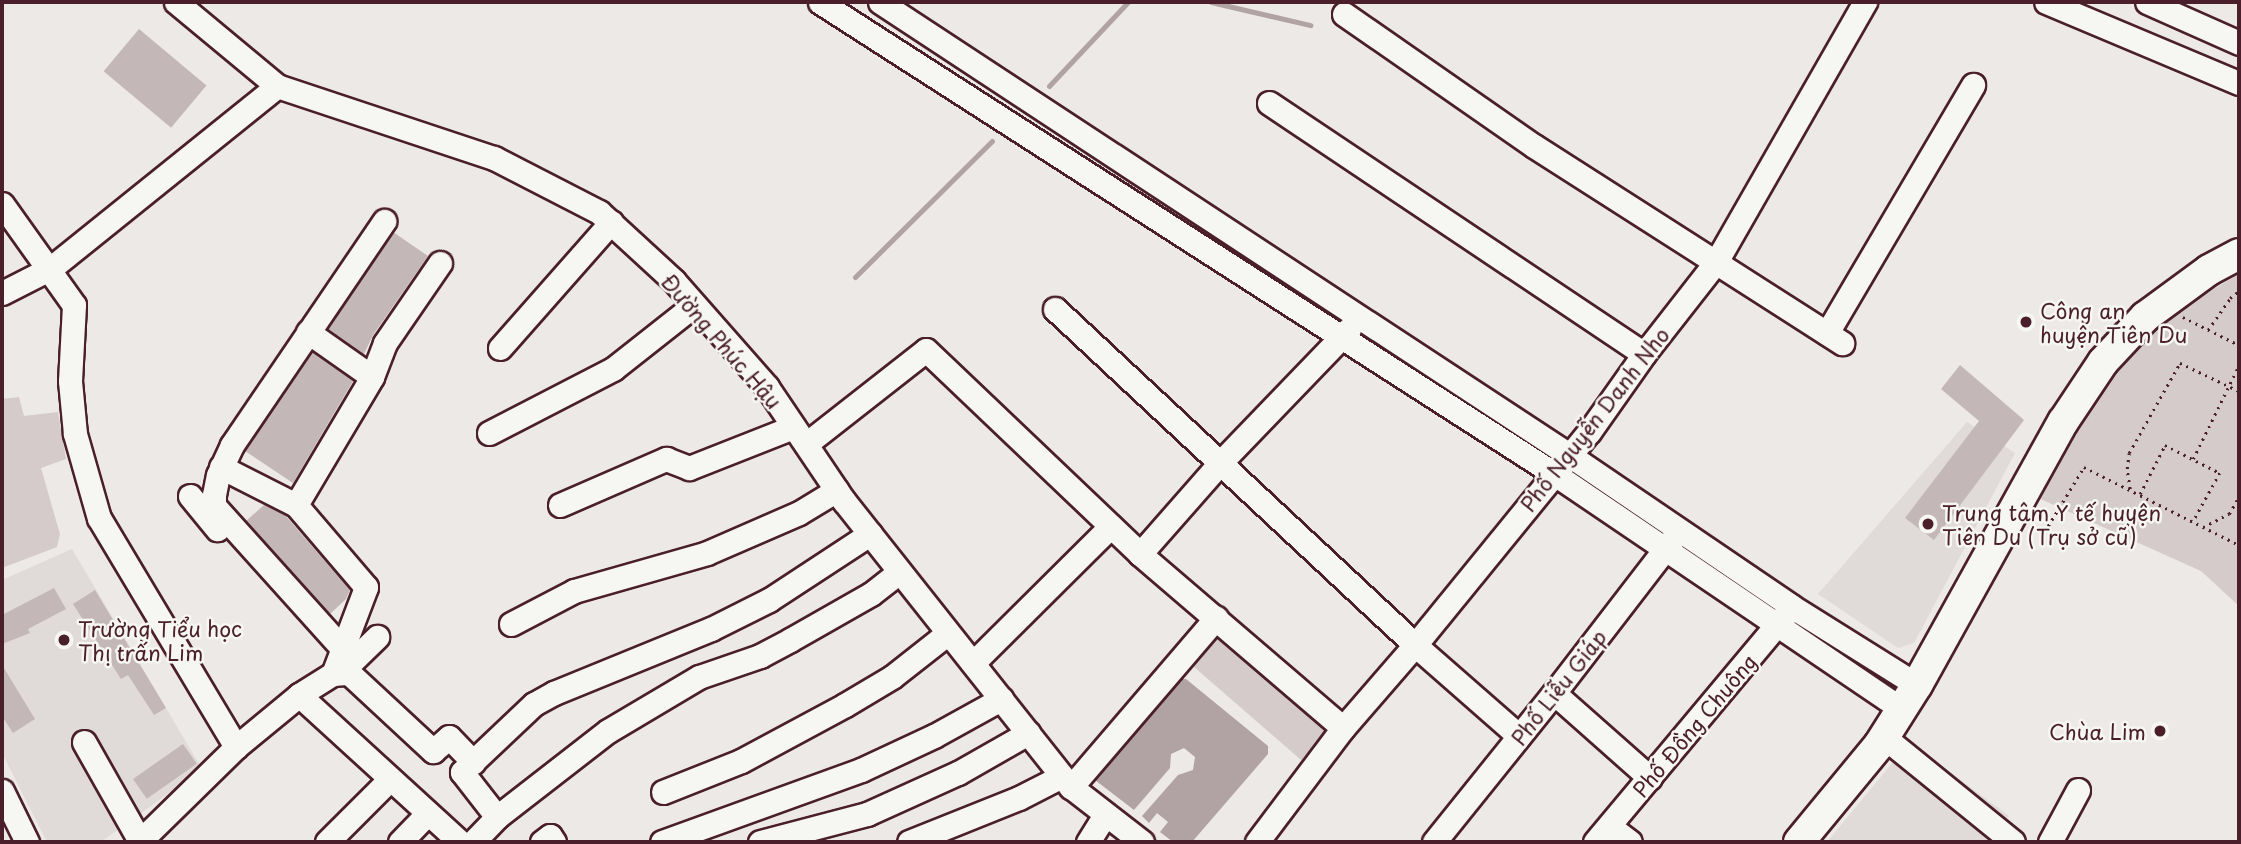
<!DOCTYPE html>
<meta charset="utf-8">
<style>
body{margin:0}
#map{position:relative;width:2241px;height:844px;overflow:hidden;background:#ece9e6;font-family:"Playpen Sans",sans-serif}
div>[style]{position:absolute}
.built>*{inset:0;background:#e0dad8}
.green>*{inset:0;background:#d4cbca;transform-origin:0 0}
.water>*{inset:0;background:#b1a2a3}
.stream>*{height:5px;margin:-2.5px;padding:0 2.5px;transform-origin:2.5px;border-radius:2.5px;background:#b1a2a3}
.building>*{inset:0;background:#c4b7b7;transform-origin:0 0}
.path>*{height:2.5px;margin-top:-1.25px;transform-origin:0;background:repeating-linear-gradient(90deg,#4a1f2b 0 2px,transparent 0 7px)}
.roads{filter:drop-shadow(2px 0 #4a1f2b) drop-shadow(-2px 0 #4a1f2b) drop-shadow(0 2px #4a1f2b) drop-shadow(0 -2px #4a1f2b)}
.minor>*{height:23px;margin:-11.5px;padding:0 11.5px;transform-origin:11.5px;border-radius:11.5px;background:#f6f6f2}
.major>*{height:30px;margin:-15px;padding:0 15px;transform-origin:15px;border-radius:15px;background:#f6f6f2}
.dots>*{width:19px;height:19px;translate:-50% -50%;box-sizing:border-box;border:4px solid #f6f6f2;border-radius:50%}
span{translate:-50% -50%;white-space:nowrap;text-align:center;line-height:1.15;-webkit-text-stroke:5px #f6f6f2;paint-order:stroke}
.poi-label{font-size:21px;color:#4a1f2b}
.left{translate:0 -50%;text-align:left}
.right{translate:-100% -50%;text-align:right}
.street-label{font-size:21px;color:#4a1f2b}
.frame{position:absolute;inset:0;border:4px solid #4a1f2b;pointer-events:none}
</style>
<div id="map">
<div class="built">
<div style="clip-path:polygon(1967px 422px,2015px 453px,1914px 643px,1898px 648px,1818px 594px)"></div>
<div style="clip-path:polygon(72px 549px,202px 769px,101px 842px,47px 842px,2px 753px,2px 580px)"></div>
<div style="clip-path:polygon(1907px 740px,2009px 816px,1984px 842px,1827px 842px,1898px 756px)"></div>
</div>
<div class="green">
<div style="clip-path:polygon(2239px 274px,2239px 606px,2201px 571px,2036px 497px,2101px 390px,2147px 337px,2195px 300px)"></div>
<div style="clip-path:polygon(19px 397px,24px 416px,58px 412px,66px 459px,41px 468px,60px 534px,57px 547px,2px 568px,2px 399px)"></div>
<div style="left:1216px;top:633px;width:148px;height:40px;rotate:41deg"></div>
</div>
<div class="water">
<div style="clip-path:polygon(1178px 679px,1186px 679px,1268px 746px,1268px 754px,1192px 842px,1173px 842px,1160px 832px,1168px 822px,1157px 813px,1149px 823px,1142px 816px,1178px 775px,1193px 770px,1195px 757px,1184px 748px,1171px 754px,1170px 768px,1134px 810px,1095px 780px,1094px 774px)"></div>
</div>
<div class="stream">
<div style="left:1211px;top:2px;width:102px;rotate:13.1deg"></div>
<div style="left:1049px;top:86px;width:115px;rotate:-46.8deg"></div>
<div style="left:855px;top:277px;width:193px;rotate:-44.8deg"></div>
</div>
<div class="building">
<div style="left:139px;top:29px;width:88px;height:55px;rotate:40deg"></div>
<div style="clip-path:polygon(393px 232px,428px 256px,373px 335px,364px 354px,328px 329px)"></div>
<div style="clip-path:polygon(312px 352px,353px 381px,293px 483px,245px 451px)"></div>
<div style="clip-path:polygon(1960px 365px,2024px 420px,1934px 540px,1905px 518px,1979px 421px,1941px 389px)"></div>
<div style="clip-path:polygon(264px 505px,284px 514px,350px 590px,346px 599px,330px 614px,246px 521px)"></div>
<div style="clip-path:polygon(54px 588px,66px 609px,28px 629px,30px 633px,2px 644px,2px 615px)"></div>
<div style="clip-path:polygon(95px 590px,166px 708px,154px 715px,128px 675px,121px 679px,73px 604px)"></div>
<div style="clip-path:polygon(2px 665px,35px 719px,13px 733px,2px 716px)"></div>
<div style="left:183px;top:744px;width:24px;height:61px;rotate:55deg"></div>
</div>
<div class="path">
<div style="left:2183px;top:317px;width:63px;rotate:26.6deg"></div>
<div style="left:2208px;top:330px;width:39px;rotate:-55deg"></div>
<div style="left:2230px;top:298px;width:11px;rotate:-38deg"></div>
<div style="left:2193px;top:459px;width:105px;rotate:-63.9deg"></div>
<div style="left:2130px;top:489px;width:20px;rotate:-99deg"></div>
<div style="left:2127px;top:469px;width:16px;rotate:-83deg"></div>
<div style="left:2129px;top:453px;width:103px;rotate:-60.5deg"></div>
<div style="left:2180px;top:363px;width:65px;rotate:25.4deg"></div>
<div style="left:2140px;top:494px;width:55px;rotate:-63deg"></div>
<div style="left:2165px;top:445px;width:62px;rotate:27deg"></div>
<div style="left:2220px;top:473px;width:56px;rotate:118.9deg"></div>
<div style="left:2048px;top:526px;width:69px;rotate:-58.6deg"></div>
<div style="left:2084px;top:467px;width:174px;rotate:26.7deg"></div>
<div style="left:2203px;top:527px;width:29px;rotate:-27deg"></div>
<div style="left:2229px;top:514px;width:20px;rotate:-60deg"></div>
</div>
<div class="roads">
<div class="minor">
<div style="left:176px;top:2px;width:131px;rotate:39.7deg"></div>
<div style="left:277px;top:86px;width:229px;rotate:18.4deg"></div>
<div style="left:494px;top:158px;width:118px;rotate:27.2deg"></div>
<div style="left:599px;top:212px;width:102px;rotate:42.6deg"></div>
<div style="left:674px;top:281px;width:141px;rotate:48.7deg"></div>
<div style="left:767px;top:387px;width:138px;rotate:56deg"></div>
<div style="left:844px;top:501px;width:365px;rotate:51.6deg"></div>
<div style="left:1071px;top:787px;width:90px;rotate:37.8deg"></div>
<div style="left:820px;top:2px;width:871px;rotate:32.72deg"></div>
<div style="left:1553px;top:473px;width:421px;rotate:34.1deg"></div>
<div style="left:880px;top:2px;width:825px;rotate:33.32deg"></div>
<div style="left:1569px;top:455px;width:268px;rotate:34.2deg"></div>
<div style="left:1791px;top:606px;width:149px;rotate:32.1deg"></div>
<div style="left:2046px;top:2px;width:209px;rotate:22.8deg"></div>
<div style="left:2147px;top:2px;width:101px;rotate:24deg"></div>
<div style="left:1344px;top:14px;width:231px;rotate:34.8deg"></div>
<div style="left:1534px;top:146px;width:366px;rotate:32.6deg"></div>
<div style="left:1269px;top:103px;width:451px;rotate:33.8deg"></div>
<div style="left:2px;top:204px;width:124px;rotate:54.5deg"></div>
<div style="left:74px;top:305px;width:76px;rotate:93deg"></div>
<div style="left:70px;top:381px;width:53px;rotate:84.6deg"></div>
<div style="left:75px;top:434px;width:87px;rotate:74.1deg"></div>
<div style="left:99px;top:518px;width:267px;rotate:59.1deg"></div>
<div style="left:2px;top:293px;width:55px;rotate:-27deg"></div>
<div style="left:51px;top:268px;width:290px;rotate:-38.8deg"></div>
<div style="left:1055px;top:309px;width:492px;rotate:43deg"></div>
<div style="left:1415px;top:645px;width:138px;rotate:41.2deg"></div>
<div style="left:308px;top:332px;width:78px;rotate:35.1deg"></div>
<div style="left:1827px;top:333px;width:288px;rotate:-59.5deg"></div>
<div style="left:500px;top:348px;width:168px;rotate:-48.6deg"></div>
<div style="left:489px;top:433px;width:140px;rotate:-27.3deg"></div>
<div style="left:613px;top:369px;width:103px;rotate:-38.3deg"></div>
<div style="left:806px;top:444px;width:152px;rotate:-38.1deg"></div>
<div style="left:926px;top:350px;width:296px;rotate:43.6deg"></div>
<div style="left:1140px;top:554px;width:267px;rotate:40.6deg"></div>
<div style="left:221px;top:467px;width:84px;rotate:26.9deg"></div>
<div style="left:190px;top:496px;width:43px;rotate:50.7deg"></div>
<div style="left:560px;top:505px;width:116px;rotate:-23.5deg"></div>
<div style="left:666px;top:459px;width:25px;rotate:21deg"></div>
<div style="left:689px;top:468px;width:112px;rotate:-21.5deg"></div>
<div style="left:1140px;top:554px;width:121px;rotate:-48.7deg"></div>
<div style="left:1220px;top:463px;width:186px;rotate:-46.1deg"></div>
<div style="left:511px;top:624px;width:71px;rotate:-27.6deg"></div>
<div style="left:574px;top:591px;width:138px;rotate:-15.9deg"></div>
<div style="left:707px;top:553px;width:100px;rotate:-23.5deg"></div>
<div style="left:799px;top:513px;width:44px;rotate:-31.2deg"></div>
<div style="left:342px;top:648px;width:191px;rotate:-132deg"></div>
<div style="left:214px;top:506px;width:11px;rotate:-90deg"></div>
<div style="left:214px;top:495px;width:20px;rotate:-79deg"></div>
<div style="left:218px;top:475px;width:33px;rotate:-65deg"></div>
<div style="left:232px;top:445px;width:271px;rotate:-55.8deg"></div>
<div style="left:973px;top:663px;width:194px;rotate:-44.8deg"></div>
<div style="left:340px;top:673px;width:52px;rotate:-44.2deg"></div>
<div style="left:333px;top:674px;width:16px;rotate:-4deg"></div>
<div style="left:349px;top:673px;width:115px;rotate:42.9deg"></div>
<div style="left:433px;top:751px;width:21px;rotate:-41deg"></div>
<div style="left:449px;top:737px;width:35px;rotate:46deg"></div>
<div style="left:1554px;top:693px;width:128px;rotate:41.5deg"></div>
<div style="left:299px;top:695px;width:218px;rotate:42.4deg"></div>
<div style="left:1884px;top:737px;width:166px;rotate:39.1deg"></div>
<div style="left:84px;top:742px;width:114px;rotate:60.5deg"></div>
<div style="left:1071px;top:787px;width:223px;rotate:-49.4deg"></div>
<div style="left:2px;top:791px;width:57px;rotate:63.9deg"></div>
<div style="left:663px;top:792px;width:84px;rotate:-21.7deg"></div>
<div style="left:741px;top:761px;width:118px;rotate:-28.3deg"></div>
<div style="left:845px;top:705px;width:55px;rotate:-30.8deg"></div>
<div style="left:892px;top:677px;width:71px;rotate:-38.2deg"></div>
<div style="left:497px;top:817px;width:57px;rotate:-127.9deg"></div>
<div style="left:462px;top:772px;width:99px;rotate:-43.4deg"></div>
<div style="left:534px;top:704px;width:23px;rotate:-29deg"></div>
<div style="left:554px;top:693px;width:170px;rotate:-22.2deg"></div>
<div style="left:711px;top:629px;width:65px;rotate:-26.6deg"></div>
<div style="left:769px;top:600px;width:121px;rotate:-33.2deg"></div>
<div style="left:1609px;top:826px;width:26px;rotate:37deg"></div>
<div style="left:139px;top:842px;width:136px;rotate:-44.4deg"></div>
<div style="left:236px;top:747px;width:82px;rotate:-39.5deg"></div>
<div style="left:299px;top:695px;width:40px;rotate:-32deg"></div>
<div style="left:333px;top:674px;width:93px;rotate:-69.2deg"></div>
<div style="left:366px;top:587px;width:108px;rotate:-130.5deg"></div>
<div style="left:296px;top:505px;width:149px;rotate:-59.3deg"></div>
<div style="left:372px;top:377px;width:36px;rotate:-69deg"></div>
<div style="left:385px;top:343px;width:97px;rotate:-55.5deg"></div>
<div style="left:327px;top:842px;width:89px;rotate:-45deg"></div>
<div style="left:400px;top:842px;width:40px;rotate:-46deg"></div>
<div style="left:473px;top:842px;width:35px;rotate:-46deg"></div>
<div style="left:497px;top:817px;width:140px;rotate:-37.8deg"></div>
<div style="left:608px;top:731px;width:106px;rotate:-30.7deg"></div>
<div style="left:699px;top:677px;width:65px;rotate:-19deg"></div>
<div style="left:760px;top:656px;width:34px;rotate:-28deg"></div>
<div style="left:790px;top:640px;width:93px;rotate:-29.6deg"></div>
<div style="left:871px;top:594px;width:36px;rotate:-38deg"></div>
<div style="left:542px;top:842px;width:10px;rotate:-37deg"></div>
<div style="left:550px;top:836px;width:7px;rotate:56deg"></div>
<div style="left:662px;top:842px;width:212px;rotate:-19.9deg"></div>
<div style="left:861px;top:770px;width:81px;rotate:-25deg"></div>
<div style="left:934px;top:736px;width:77px;rotate:-28.9deg"></div>
<div style="left:760px;top:842px;width:111px;rotate:-14.7deg"></div>
<div style="left:867px;top:814px;width:100px;rotate:-24.3deg"></div>
<div style="left:958px;top:773px;width:81px;rotate:-29.7deg"></div>
<div style="left:909px;top:842px;width:118px;rotate:-21.8deg"></div>
<div style="left:1019px;top:798px;width:48px;rotate:-27.1deg"></div>
<div style="left:1088px;top:842px;width:32px;rotate:-58deg"></div>
<div style="left:1257px;top:842px;width:143px;rotate:-53deg"></div>
<div style="left:1343px;top:728px;width:110px;rotate:-49.1deg"></div>
<div style="left:1415px;top:645px;width:275px;rotate:-50.8deg"></div>
<div style="left:1589px;top:432px;width:95px;rotate:-54.8deg"></div>
<div style="left:1644px;top:354px;width:117px;rotate:-52deg"></div>
<div style="left:1716px;top:262px;width:300px;rotate:-60.2deg"></div>
<div style="left:1434px;top:842px;width:191px;rotate:-51.2deg"></div>
<div style="left:1554px;top:693px;width:197px;rotate:-52.4deg"></div>
<div style="left:1595px;top:842px;width:301px;rotate:-50.1deg"></div>
<div style="left:2050px;top:842px;width:59px;rotate:-61.7deg"></div>
</div>
<div class="major">
<div style="left:1799px;top:842px;width:126px;rotate:-50.5deg"></div>
<div style="left:1879px;top:745px;width:71px;rotate:-57.7deg"></div>
<div style="left:1917px;top:685px;width:301px;rotate:-61deg"></div>
<div style="left:2063px;top:422px;width:72px;rotate:-56.3deg"></div>
<div style="left:2103px;top:362px;width:62px;rotate:-47deg"></div>
<div style="left:2145px;top:317px;width:79px;rotate:-36.3deg"></div>
<div style="left:2209px;top:270px;width:34px;rotate:-28deg"></div>
</div>
</div>
<div class="dots">
<div style="left:2026px;top:322px;background:#4a1f2b"></div>
<div style="left:1928px;top:524px;background:#4a1f2b"></div>
<div style="left:64px;top:640px;background:#4a1f2b"></div>
<div style="left:2160px;top:731px;background:#4a1f2b"></div>
</div>
<div class="poi-label">
<span class="left" style="left:2040px;top:322px">Công an<br>huyện Tiên Du</span>
<span class="left" style="left:1942px;top:524px">Trung tâm Y tế huyện<br>Tiên Du (Trụ sở cũ)</span>
<span class="left" style="left:78px;top:640px">Trường Tiểu học<br>Thị trấn Lim</span>
<span class="right" style="left:2146px;top:731px">Chùa Lim</span>
</div>
<div class="street-label">
<span style="left:722px;top:341px;rotate:49deg">Đường Phúc Hậu</span>
<span style="left:1594px;top:419px;rotate:-52deg">Phố Nguyễn Danh Nho</span>
<span style="left:1558px;top:687px;rotate:-52deg">Phố Liễu Giáp</span>
<span style="left:1694px;top:725px;rotate:-50deg">Phố Đồng Chuông</span>
</div>
<div class="frame"></div>
</div>
